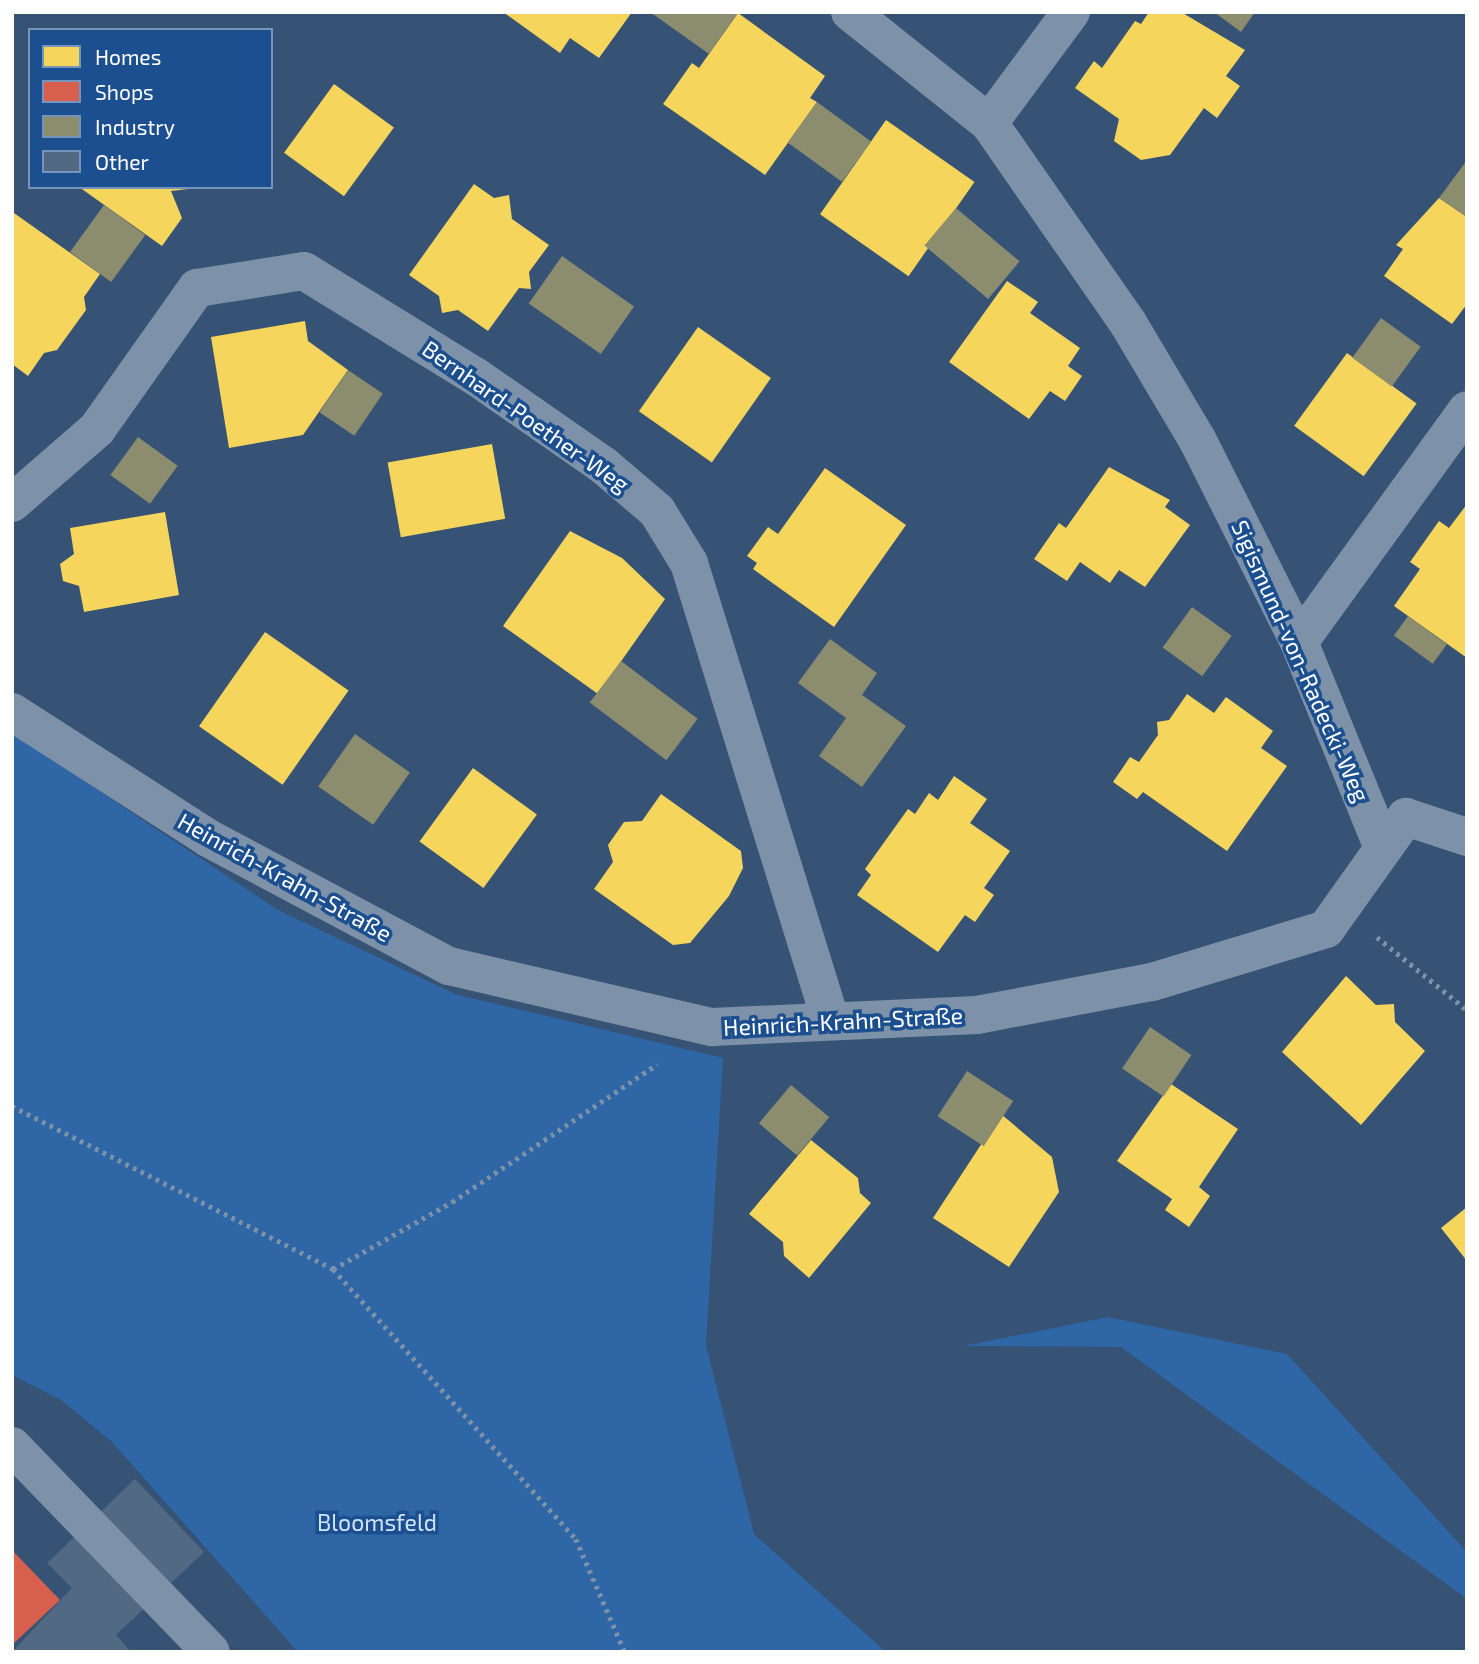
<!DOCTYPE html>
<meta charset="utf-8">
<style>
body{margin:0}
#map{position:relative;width:1479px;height:1664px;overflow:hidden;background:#365274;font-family:"Exo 2",sans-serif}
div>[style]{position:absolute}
.green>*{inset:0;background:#2f66a5}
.homes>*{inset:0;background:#f6d55c;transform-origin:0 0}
.shops>*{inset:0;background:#d6604d}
.industry>*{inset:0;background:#8c8c6e;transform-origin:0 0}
.building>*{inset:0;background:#526984}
.path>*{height:4.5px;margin-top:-2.25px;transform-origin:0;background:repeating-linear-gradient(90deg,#7d92a8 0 3.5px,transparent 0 8.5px)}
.minor>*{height:38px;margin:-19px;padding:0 19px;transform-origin:19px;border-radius:19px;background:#7d92a8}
span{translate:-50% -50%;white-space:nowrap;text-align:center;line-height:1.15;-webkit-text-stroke:7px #1b4f8f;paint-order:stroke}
.street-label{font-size:23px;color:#fff}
.park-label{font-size:23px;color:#cfe3fa}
.frame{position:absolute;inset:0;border:14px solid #fff;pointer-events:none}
.legend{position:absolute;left:28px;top:28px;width:245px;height:161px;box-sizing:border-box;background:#1b4f8f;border:2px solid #7695bc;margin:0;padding:9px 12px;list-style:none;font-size:21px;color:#fff}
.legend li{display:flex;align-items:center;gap:14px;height:35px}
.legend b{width:35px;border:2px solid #7695bc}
</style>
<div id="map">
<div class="green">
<div style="clip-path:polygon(12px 733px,278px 910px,455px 994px,723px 1058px,706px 1345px,754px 1534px,886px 1652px,298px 1652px,112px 1442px,61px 1400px,12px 1375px)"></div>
<div style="clip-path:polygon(1108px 1317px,1287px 1354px,1467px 1552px,1467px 1599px,1121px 1347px,963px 1346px)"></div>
</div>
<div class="homes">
<div style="clip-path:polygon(503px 12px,632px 12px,599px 58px,570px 38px,560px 53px)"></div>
<div style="clip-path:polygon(1149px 12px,1181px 12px,1245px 50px,1226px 76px,1240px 86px,1217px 118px,1204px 108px,1170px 155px,1141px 160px,1114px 141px,1119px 119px,1075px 88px,1094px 61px,1102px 68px,1135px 21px,1141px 24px)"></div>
<div style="clip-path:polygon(738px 13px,825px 76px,810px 98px,817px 102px,765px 175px,663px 104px,692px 63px,699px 68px)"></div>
<div style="left:334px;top:84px;width:74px;height:85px;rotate:36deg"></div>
<div style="left:886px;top:120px;width:108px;height:115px;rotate:35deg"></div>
<div style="clip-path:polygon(474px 184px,494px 198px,509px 195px,512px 219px,549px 245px,529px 272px,531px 289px,519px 288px,488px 331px,458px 310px,442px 313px,439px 296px,409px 275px)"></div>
<div style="clip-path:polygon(79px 187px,188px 187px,188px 189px,171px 191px,182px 218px,162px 246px)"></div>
<div style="clip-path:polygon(1439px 198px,1467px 217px,1467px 304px,1452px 324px,1384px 276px,1403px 249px,1396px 245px)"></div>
<div style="clip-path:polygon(14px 213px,100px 274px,84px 297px,86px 310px,57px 350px,44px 353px,28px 376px,12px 364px)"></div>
<div style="clip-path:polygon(1007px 281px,1038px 302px,1030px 313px,1080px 348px,1068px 366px,1082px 376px,1065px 401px,1050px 391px,1029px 419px,949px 362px)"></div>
<div style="clip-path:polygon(305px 321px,308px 341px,348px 370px,303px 435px,229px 448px,211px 337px)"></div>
<div style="left:698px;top:327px;width:89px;height:103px;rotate:35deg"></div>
<div style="left:1347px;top:353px;width:86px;height:90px;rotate:36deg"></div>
<div style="left:492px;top:444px;width:76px;height:106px;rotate:80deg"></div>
<div style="clip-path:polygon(1109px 467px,1170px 500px,1165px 507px,1190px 525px,1145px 587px,1119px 570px,1110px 583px,1080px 562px,1067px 581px,1034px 559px,1059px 523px,1066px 528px)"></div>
<div style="clip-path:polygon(825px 468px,906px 525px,834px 627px,753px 569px,757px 563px,747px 556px,768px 527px,778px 534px)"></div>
<div style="clip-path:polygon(1467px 504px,1467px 658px,1394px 606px,1420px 569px,1410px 562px,1439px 521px,1449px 528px)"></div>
<div style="clip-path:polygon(165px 512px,179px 595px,84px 612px,79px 586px,63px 581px,60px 564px,74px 554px,70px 528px)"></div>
<div style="clip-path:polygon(570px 531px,622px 558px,665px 599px,598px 694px,503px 626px)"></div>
<div style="left:265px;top:632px;width:102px;height:115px;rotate:35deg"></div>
<div style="clip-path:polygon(1187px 694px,1214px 713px,1226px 697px,1273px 731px,1261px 748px,1287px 766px,1227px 851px,1143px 792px,1137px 799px,1113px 782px,1130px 757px,1139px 762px,1158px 735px,1157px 722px,1169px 720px)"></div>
<div style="left:473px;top:768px;width:79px;height:91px;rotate:36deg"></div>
<div style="clip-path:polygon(954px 776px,987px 799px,970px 823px,1010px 851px,984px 888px,994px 895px,975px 922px,965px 915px,938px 952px,857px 895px,871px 875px,865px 869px,908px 809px,915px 814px,929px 793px,938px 800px)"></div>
<div style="clip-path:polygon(661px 794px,741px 851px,743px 868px,729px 896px,690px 943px,673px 945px,594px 889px,613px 862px,608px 845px,624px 822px,642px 821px)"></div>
<div style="clip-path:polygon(1346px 976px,1376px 1005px,1394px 1004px,1395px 1022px,1425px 1051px,1361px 1125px,1282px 1052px)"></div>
<div style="clip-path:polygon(1171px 1084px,1238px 1129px,1199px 1187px,1210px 1196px,1189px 1227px,1165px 1210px,1172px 1199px,1117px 1161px)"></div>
<div style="clip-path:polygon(1001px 1114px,1052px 1157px,1059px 1192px,1009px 1267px,933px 1218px)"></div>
<div style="clip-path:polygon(811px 1140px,858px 1178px,860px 1193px,871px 1203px,809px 1278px,784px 1256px,783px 1242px,749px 1214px)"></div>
<div style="clip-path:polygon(1467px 1207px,1467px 1261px,1441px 1228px)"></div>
</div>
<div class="shops">
<div style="clip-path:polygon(12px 1550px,60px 1600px,12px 1645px)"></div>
</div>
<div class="industry">
<div style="clip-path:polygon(650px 12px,736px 12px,738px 13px,709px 54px)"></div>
<div style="clip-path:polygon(1214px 12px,1255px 12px,1241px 32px)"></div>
<div style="left:817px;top:102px;width:67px;height:50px;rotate:36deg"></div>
<div style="clip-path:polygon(1467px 160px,1467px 217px,1439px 198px)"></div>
<div style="left:104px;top:205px;width:51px;height:58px;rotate:36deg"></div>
<div style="left:956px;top:208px;width:83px;height:49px;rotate:40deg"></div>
<div style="left:562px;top:256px;width:88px;height:58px;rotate:35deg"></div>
<div style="left:1381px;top:318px;width:49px;height:49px;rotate:36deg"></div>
<div style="left:348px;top:370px;width:42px;height:51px;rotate:34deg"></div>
<div style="left:138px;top:437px;width:49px;height:47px;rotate:36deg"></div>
<div style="left:1192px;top:607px;width:49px;height:50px;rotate:36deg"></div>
<div style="left:1408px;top:616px;width:48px;height:24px;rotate:36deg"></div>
<div style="clip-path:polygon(830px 639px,877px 673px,862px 695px,906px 726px,862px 787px,819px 756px,846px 718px,798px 683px)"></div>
<div style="left:621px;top:661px;width:96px;height:52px;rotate:37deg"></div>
<div style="left:355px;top:734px;width:67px;height:64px;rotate:35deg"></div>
<div style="left:1150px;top:1027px;width:50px;height:50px;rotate:34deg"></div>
<div style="left:967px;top:1071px;width:55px;height:54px;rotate:33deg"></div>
<div style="left:791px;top:1085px;width:50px;height:50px;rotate:40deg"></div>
</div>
<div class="building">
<div style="clip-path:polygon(135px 1479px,204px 1552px,116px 1635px,131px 1652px,12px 1652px,72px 1588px,47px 1563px)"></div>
</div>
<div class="path">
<div style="left:1377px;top:937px;width:116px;rotate:39deg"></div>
<div style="left:12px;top:1106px;width:360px;rotate:26.9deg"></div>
<div style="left:333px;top:1269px;width:363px;rotate:48deg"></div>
<div style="left:576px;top:1539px;width:123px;rotate:66.6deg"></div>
<div style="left:333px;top:1269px;width:137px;rotate:-29.4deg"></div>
<div style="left:452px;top:1202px;width:247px;rotate:-33.9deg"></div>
</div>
<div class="minor">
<div style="left:850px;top:12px;width:178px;rotate:38.6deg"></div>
<div style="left:1071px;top:12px;width:138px;rotate:126.5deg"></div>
<div style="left:989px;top:123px;width:244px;rotate:55.2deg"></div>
<div style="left:1128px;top:323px;width:135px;rotate:59.3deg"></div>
<div style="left:1197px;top:439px;width:227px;rotate:63.3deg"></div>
<div style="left:1299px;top:642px;width:222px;rotate:67.8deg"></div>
<div style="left:12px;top:503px;width:113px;rotate:-41deg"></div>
<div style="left:97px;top:429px;width:173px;rotate:-54.7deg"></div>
<div style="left:197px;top:288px;width:108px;rotate:-9deg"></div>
<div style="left:304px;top:271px;width:201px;rotate:31.6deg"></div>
<div style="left:475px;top:376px;width:156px;rotate:34.8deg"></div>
<div style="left:603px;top:465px;width:71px;rotate:40.4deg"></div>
<div style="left:657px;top:511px;width:61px;rotate:58.4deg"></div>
<div style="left:689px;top:563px;width:477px;rotate:72.8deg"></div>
<div style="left:1299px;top:642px;width:286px;rotate:-54.1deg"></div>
<div style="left:12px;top:712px;width:233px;rotate:32.7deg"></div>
<div style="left:208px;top:838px;width:273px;rotate:28deg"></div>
<div style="left:449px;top:966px;width:270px;rotate:13.1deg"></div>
<div style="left:712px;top:1027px;width:265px;rotate:-2.6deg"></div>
<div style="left:977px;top:1015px;width:178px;rotate:-10.7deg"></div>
<div style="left:1152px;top:982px;width:182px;rotate:-16.9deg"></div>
<div style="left:1326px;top:929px;width:138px;rotate:-54.5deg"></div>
<div style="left:1406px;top:817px;width:64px;rotate:18.2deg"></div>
<div style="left:12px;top:1446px;width:286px;rotate:46deg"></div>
</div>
<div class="street-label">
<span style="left:526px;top:416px;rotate:35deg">Bernhard-Poether-Weg</span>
<span style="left:1301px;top:661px;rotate:66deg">Sigismund-von-Radecki-Weg</span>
<span style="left:285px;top:877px;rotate:29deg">Heinrich-Krahn-Straße</span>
<span style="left:843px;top:1021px;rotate:-3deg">Heinrich-Krahn-Straße</span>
</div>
<div class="park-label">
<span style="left:377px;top:1522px">Bloomsfeld</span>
</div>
<div class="frame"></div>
<ul class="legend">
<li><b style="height:19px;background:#f6d55c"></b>Homes</li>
<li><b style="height:19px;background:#d6604d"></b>Shops</li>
<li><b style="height:19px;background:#8c8c6e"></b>Industry</li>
<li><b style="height:19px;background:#526984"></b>Other</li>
</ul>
</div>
